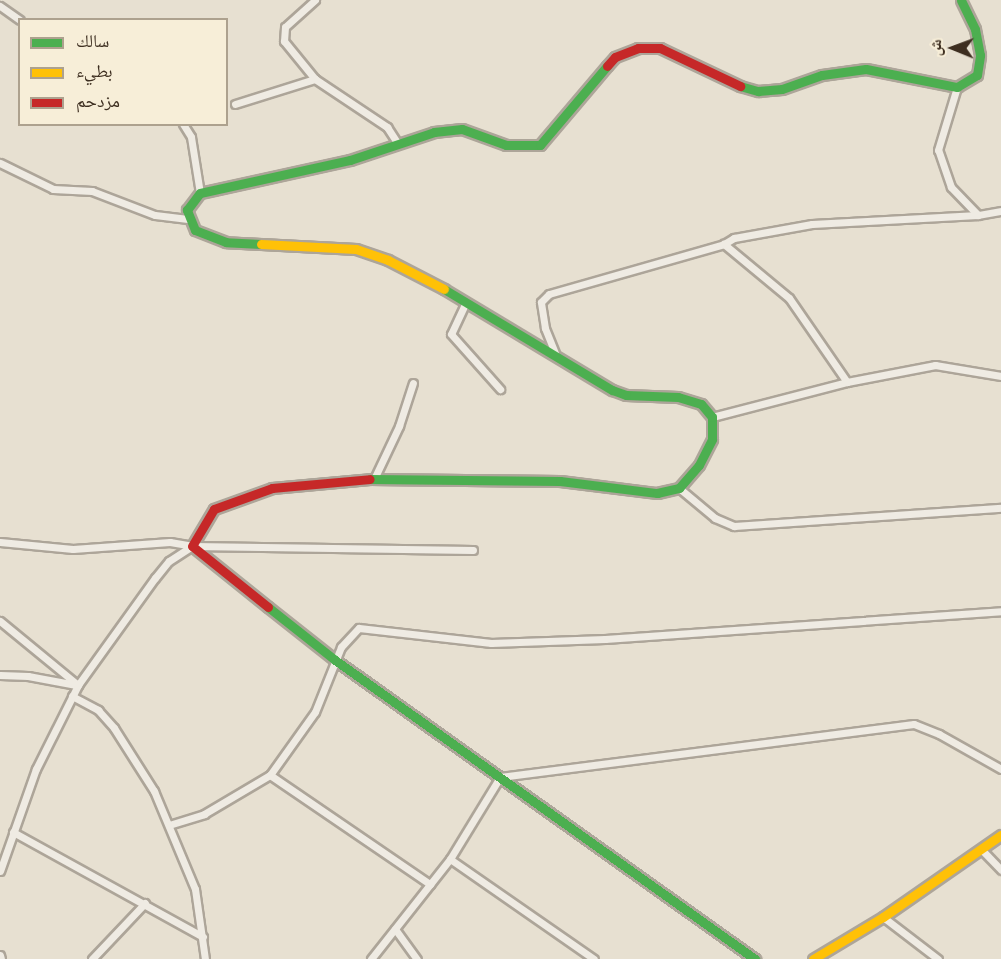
<!DOCTYPE html>
<meta charset="utf-8">
<style>
body{margin:0}
#map{position:relative;width:1001px;height:959px;overflow:hidden;background:#e7e0d1;font-family:"Playfair Display","Noto Naskh Arabic",serif}
div>[style]{position:absolute}
.roads{filter:drop-shadow(2px 0 #ada599) drop-shadow(-2px 0 #ada599) drop-shadow(0 2px #ada599) drop-shadow(0 -2px #ada599)}
.street>*{height:7px;margin:-3.5px;padding:0 3.5px;transform-origin:3.5px;border-radius:3.5px;background:#efebe3}
.fast>*{height:9px;margin:-4.5px;padding:0 4.5px;transform-origin:4.5px;border-radius:4.5px;background:#4caf50}
.slow>*{height:9px;margin:-4.5px;padding:0 4.5px;transform-origin:4.5px;border-radius:4.5px;background:#ffc107}
.jam>*{height:9px;margin:-4.5px;padding:0 4.5px;transform-origin:4.5px;border-radius:4.5px;background:#c62828}
span{translate:-50% -50%;white-space:nowrap;text-align:center;line-height:1.15;-webkit-text-stroke:4.5px #f7eed8;paint-order:stroke}
.legend{position:absolute;left:18px;top:18px;width:210px;height:108px;box-sizing:border-box;background:#f7eed8;border:2px solid #ada18e;margin:0;padding:8px 10px;list-style:none;font-size:18px;color:#3d2e20}
.legend li{display:flex;align-items:center;gap:12px;height:30px}
.legend b{width:30px;border:2px solid #ada18e}
.north{position:absolute;left:923px;top:18px;width:60px;height:60px;-webkit-text-stroke:4px #f7eed8;paint-order:stroke;rotate:271deg;font-size:16px;font-weight:700;line-height:24px;text-align:center;color:#3d2e20}
.north::after{content:'';display:block;margin:auto;width:21px;height:27px;background:#3d2e20;clip-path:polygon(50% 0,100% 100%,50% 72%,0 100%)}
</style>
<div id="map">
<div class="roads">
<div class="street">
<div style="left:315px;top:0;width:40px;rotate:138deg"></div>
<div style="left:285px;top:27px;width:14px;rotate:94deg"></div>
<div style="left:284px;top:41px;width:49px;rotate:50.8deg"></div>
<div style="left:315px;top:79px;width:87px;rotate:33.7deg"></div>
<div style="left:387px;top:127px;width:20px;rotate:57deg"></div>
<div style="left:0;top:6px;width:24px;rotate:35deg"></div>
<div style="left:235px;top:104px;width:84px;rotate:-17.4deg"></div>
<div style="left:183px;top:124px;width:15px;rotate:58deg"></div>
<div style="left:191px;top:137px;width:57px;rotate:80.9deg"></div>
<div style="left:0;top:163px;width:59px;rotate:26.1deg"></div>
<div style="left:53px;top:189px;width:39px;rotate:3deg"></div>
<div style="left:92px;top:191px;width:67px;rotate:20.9deg"></div>
<div style="left:155px;top:215px;width:35px;rotate:7deg"></div>
<div style="left:978px;top:215px;width:23px;rotate:-10deg"></div>
<div style="left:466px;top:302px;width:35px;rotate:115deg"></div>
<div style="left:451px;top:334px;width:74px;rotate:48.3deg"></div>
<div style="left:555px;top:353px;width:27px;rotate:-112deg"></div>
<div style="left:545px;top:328px;width:26px;rotate:-99deg"></div>
<div style="left:541px;top:302px;width:11px;rotate:-45deg"></div>
<div style="left:549px;top:294px;width:182px;rotate:-15.9deg"></div>
<div style="left:724px;top:244px;width:12px;rotate:-31deg"></div>
<div style="left:734px;top:238px;width:79px;rotate:-10.2deg"></div>
<div style="left:812px;top:224px;width:166px;rotate:-3.1deg"></div>
<div style="left:978px;top:215px;width:39px;rotate:-134deg"></div>
<div style="left:951px;top:187px;width:39px;rotate:-109deg"></div>
<div style="left:938px;top:150px;width:66px;rotate:-73.2deg"></div>
<div style="left:847px;top:382px;width:90px;rotate:-10.9deg"></div>
<div style="left:935px;top:365px;width:67px;rotate:9.5deg"></div>
<div style="left:712px;top:417px;width:139px;rotate:-14.5deg"></div>
<div style="left:847px;top:382px;width:102px;rotate:-124.6deg"></div>
<div style="left:789px;top:298px;width:85px;rotate:-140.3deg"></div>
<div style="left:374px;top:479px;width:59px;rotate:-64.7deg"></div>
<div style="left:399px;top:426px;width:45px;rotate:-72deg"></div>
<div style="left:679px;top:488px;width:47px;rotate:39.8deg"></div>
<div style="left:715px;top:518px;width:21px;rotate:23deg"></div>
<div style="left:734px;top:526px;width:268px;rotate:-3.9deg"></div>
<div style="left:0;top:542px;width:73px;rotate:5.5deg"></div>
<div style="left:73px;top:549px;width:97px;rotate:-4.1deg"></div>
<div style="left:170px;top:542px;width:22px;rotate:10deg"></div>
<div style="left:192px;top:546px;width:281px;rotate:0.8deg"></div>
<div style="left:0;top:621px;width:101px;rotate:39.4deg"></div>
<div style="left:0;top:675px;width:28px;rotate:2deg"></div>
<div style="left:28px;top:676px;width:49px;rotate:10.6deg"></div>
<div style="left:72px;top:696px;width:30px;rotate:28deg"></div>
<div style="left:98px;top:710px;width:24px;rotate:48deg"></div>
<div style="left:114px;top:728px;width:75px;rotate:57.6deg"></div>
<div style="left:154px;top:791px;width:106px;rotate:67.3deg"></div>
<div style="left:195px;top:889px;width:71px;rotate:81.9deg"></div>
<div style="left:270px;top:775px;width:194px;rotate:34.3deg"></div>
<div style="left:169px;top:825px;width:37px;rotate:-17deg"></div>
<div style="left:204px;top:814px;width:77px;rotate:-30.6deg"></div>
<div style="left:270px;top:775px;width:77px;rotate:-54.5deg"></div>
<div style="left:315px;top:712px;width:70px;rotate:-68.2deg"></div>
<div style="left:341px;top:647px;width:26px;rotate:-47deg"></div>
<div style="left:359px;top:628px;width:133px;rotate:6.5deg"></div>
<div style="left:491px;top:643px;width:114px;rotate:-2deg"></div>
<div style="left:605px;top:639px;width:397px;rotate:-4deg"></div>
<div style="left:13px;top:832px;width:217px;rotate:28.9deg"></div>
<div style="left:981px;top:849px;width:29px;rotate:46deg"></div>
<div style="left:450px;top:859px;width:175px;rotate:34.8deg"></div>
<div style="left:0;top:871px;width:108px;rotate:-70.6deg"></div>
<div style="left:36px;top:769px;width:94px;rotate:-63.4deg"></div>
<div style="left:78px;top:685px;width:132px;rotate:-54.3deg"></div>
<div style="left:155px;top:578px;width:22px;rotate:-51deg"></div>
<div style="left:169px;top:561px;width:27px;rotate:-33deg"></div>
<div style="left:883px;top:917px;width:69px;rotate:37.4deg"></div>
<div style="left:395px;top:929px;width:37px;rotate:54deg"></div>
<div style="left:0;top:955px;width:4px;rotate:76deg"></div>
<div style="left:92px;top:959px;width:77px;rotate:-46.6deg"></div>
<div style="left:371px;top:959px;width:127px;rotate:-51.7deg"></div>
<div style="left:450px;top:859px;width:96px;rotate:-58.6deg"></div>
<div style="left:500px;top:777px;width:417px;rotate:-7.3deg"></div>
<div style="left:914px;top:724px;width:27px;rotate:22deg"></div>
<div style="left:939px;top:734px;width:71px;rotate:29.4deg"></div>
</div>
<div class="fast">
<div style="left:740px;top:86px;width:19px;rotate:16deg"></div>
<div style="left:758px;top:91px;width:24px;rotate:-5deg"></div>
<div style="left:782px;top:89px;width:42px;rotate:-19.3deg"></div>
<div style="left:822px;top:75px;width:44px;rotate:-7.8deg"></div>
<div style="left:866px;top:69px;width:93px;rotate:11.2deg"></div>
<div style="left:957px;top:87px;width:23px;rotate:-31deg"></div>
<div style="left:977px;top:75px;width:20px;rotate:-81deg"></div>
<div style="left:980px;top:55px;width:26px;rotate:-101deg"></div>
<div style="left:975px;top:29px;width:32px;rotate:-116deg"></div>
<div style="left:261px;top:244px;width:35px;rotate:-177deg"></div>
<div style="left:226px;top:242px;width:33px;rotate:-159deg"></div>
<div style="left:195px;top:230px;width:22px;rotate:-112deg"></div>
<div style="left:187px;top:210px;width:21px;rotate:-53deg"></div>
<div style="left:200px;top:193px;width:154px;rotate:-12.4deg"></div>
<div style="left:350px;top:160px;width:89px;rotate:-18.4deg"></div>
<div style="left:434px;top:132px;width:28px;rotate:-6deg"></div>
<div style="left:462px;top:129px;width:47px;rotate:20deg"></div>
<div style="left:506px;top:145px;width:34px"></div>
<div style="left:540px;top:145px;width:104px;rotate:-49.7deg"></div>
<div style="left:370px;top:479px;width:190px;rotate:0.6deg"></div>
<div style="left:560px;top:481px;width:98px;rotate:7.1deg"></div>
<div style="left:657px;top:493px;width:23px;rotate:-13deg"></div>
<div style="left:679px;top:488px;width:30px;rotate:-49deg"></div>
<div style="left:699px;top:465px;width:29px;rotate:-63deg"></div>
<div style="left:712px;top:439px;width:22px;rotate:-90deg"></div>
<div style="left:712px;top:417px;width:17px;rotate:-130deg"></div>
<div style="left:701px;top:404px;width:24px;rotate:-163deg"></div>
<div style="left:678px;top:397px;width:52px;rotate:-177.8deg"></div>
<div style="left:626px;top:395px;width:15px;rotate:-160deg"></div>
<div style="left:612px;top:390px;width:196px;rotate:-149deg"></div>
<div style="left:268px;top:607px;width:85px;rotate:38.3deg"></div>
<div style="left:335px;top:660px;width:516px;rotate:35.45deg"></div>
</div>
<div class="slow">
<div style="left:261px;top:244px;width:95px;rotate:3deg"></div>
<div style="left:356px;top:249px;width:34px;rotate:19deg"></div>
<div style="left:388px;top:260px;width:63px;rotate:27.4deg"></div>
<div style="left:813px;top:959px;width:82px;rotate:-31deg"></div>
<div style="left:883px;top:917px;width:144px;rotate:-34.8deg"></div>
</div>
<div class="jam">
<div style="left:607px;top:66px;width:12px;rotate:-48deg"></div>
<div style="left:615px;top:57px;width:25px;rotate:-21deg"></div>
<div style="left:638px;top:48px;width:22px"></div>
<div style="left:660px;top:48px;width:89px;rotate:25.4deg"></div>
<div style="left:268px;top:607px;width:97px;rotate:-141.2deg"></div>
<div style="left:192px;top:546px;width:43px;rotate:-59.3deg"></div>
<div style="left:214px;top:509px;width:62px;rotate:-19.9deg"></div>
<div style="left:272px;top:488px;width:98px;rotate:-5.2deg"></div>
</div>
</div>
<ul class="legend">
<li><b style="height:8px;background:#4caf50"></b>سالك</li>
<li><b style="height:8px;background:#ffc107"></b>بطيء</li>
<li><b style="height:8px;background:#c62828"></b>مزدحم</li>
</ul>
<div class="north">ش</div>
</div>
